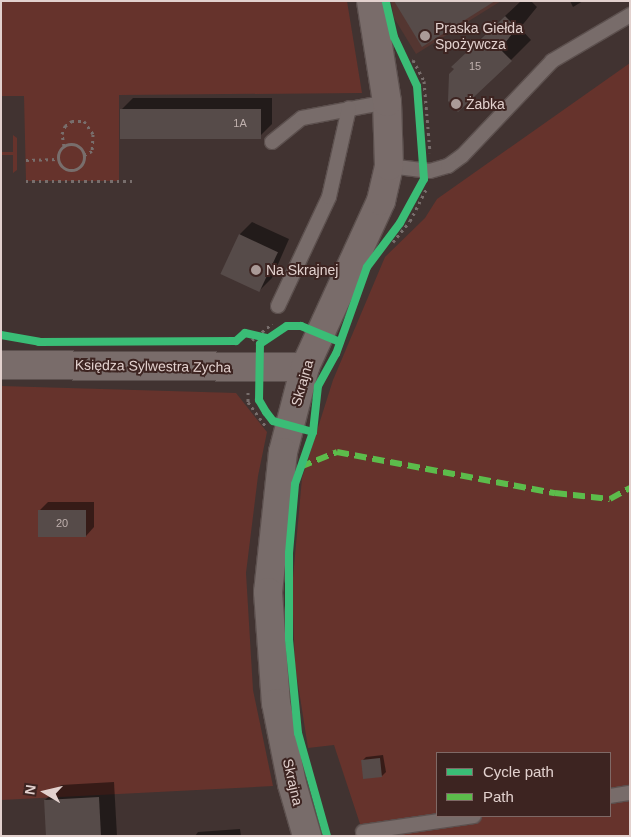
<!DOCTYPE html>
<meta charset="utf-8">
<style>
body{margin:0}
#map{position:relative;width:631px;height:837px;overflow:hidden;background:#413331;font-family:Helvetica,sans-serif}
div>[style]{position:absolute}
.built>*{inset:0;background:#543631}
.green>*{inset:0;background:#66332c}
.shadow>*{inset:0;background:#0007}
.building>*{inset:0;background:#564b49;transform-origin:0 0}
.path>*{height:3px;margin-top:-1.5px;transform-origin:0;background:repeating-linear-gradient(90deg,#786e6c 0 2.5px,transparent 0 6.5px)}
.path>.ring{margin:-1.5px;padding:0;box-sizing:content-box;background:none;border:3px solid #786e6c;border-radius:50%}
.roads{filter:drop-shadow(1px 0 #5c504e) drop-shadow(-1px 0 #5c504e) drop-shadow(0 1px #5c504e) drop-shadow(0 -1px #5c504e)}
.lane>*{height:14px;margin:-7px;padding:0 7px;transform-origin:7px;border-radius:7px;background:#786c6a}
.street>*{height:28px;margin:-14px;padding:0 14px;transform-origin:14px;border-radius:14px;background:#786c6a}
.secondary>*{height:28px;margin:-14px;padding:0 14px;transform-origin:14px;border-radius:14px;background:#796c6a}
.quiet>*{height:6px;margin-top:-3px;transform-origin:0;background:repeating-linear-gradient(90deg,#5cbc4b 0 12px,transparent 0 18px)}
.cycleway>*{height:8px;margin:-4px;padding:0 4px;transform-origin:4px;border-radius:4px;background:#3abd76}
.dots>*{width:14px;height:14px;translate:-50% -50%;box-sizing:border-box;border:2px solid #3d2421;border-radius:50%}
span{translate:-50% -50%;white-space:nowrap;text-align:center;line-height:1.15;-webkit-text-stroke:4px #3d2421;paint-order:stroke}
.number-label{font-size:11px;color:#bfb0ad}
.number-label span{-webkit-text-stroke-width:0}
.poi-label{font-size:14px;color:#e2d1ce}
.left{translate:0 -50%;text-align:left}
.street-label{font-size:14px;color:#e2d1ce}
.frame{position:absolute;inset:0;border:2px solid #e2d1ce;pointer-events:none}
.legend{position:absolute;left:436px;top:752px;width:175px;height:65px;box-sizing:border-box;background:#3d2421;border:1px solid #7f6966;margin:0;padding:6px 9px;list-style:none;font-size:15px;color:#e2d1ce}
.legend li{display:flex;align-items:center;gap:10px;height:25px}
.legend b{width:25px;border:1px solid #7f6966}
.north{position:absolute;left:20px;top:767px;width:50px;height:50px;-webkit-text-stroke:4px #3d2421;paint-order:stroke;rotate:279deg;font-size:14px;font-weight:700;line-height:20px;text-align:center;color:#e2d1ce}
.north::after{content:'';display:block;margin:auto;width:18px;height:22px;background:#e2d1ce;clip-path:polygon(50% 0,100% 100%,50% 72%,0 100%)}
</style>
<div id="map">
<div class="built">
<div style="clip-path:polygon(391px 1px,501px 1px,416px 54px,394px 18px)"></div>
</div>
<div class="green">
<div style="clip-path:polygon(1px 1px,347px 1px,362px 93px,119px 95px,119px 181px,26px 181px,24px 96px,1px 96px)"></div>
<div style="clip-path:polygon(evenodd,630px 63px,630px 836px,364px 836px,334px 745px,308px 748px,295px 665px,292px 589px,302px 478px,333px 380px,385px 257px,425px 218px,437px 199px,630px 63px,437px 753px,610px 753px,610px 816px,437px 816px,437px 753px)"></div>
<div style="clip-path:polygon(13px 135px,17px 138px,17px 170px,13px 173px,13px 155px,1px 155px,1px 152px,13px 152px)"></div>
<div style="clip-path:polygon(1px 386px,236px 393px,267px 432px,258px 476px,246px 573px,253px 690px,273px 786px,1px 800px)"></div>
</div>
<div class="shadow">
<div style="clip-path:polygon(521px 1px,531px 1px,537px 7px,520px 28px,531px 40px,511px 60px,473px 46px)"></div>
<div style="clip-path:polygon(570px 1px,583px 1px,573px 7px)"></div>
<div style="clip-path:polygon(133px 98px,272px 98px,272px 124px,261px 135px,122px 109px)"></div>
<div style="clip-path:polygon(252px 222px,289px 239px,272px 278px,259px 291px,222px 273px,240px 234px)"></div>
<div style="clip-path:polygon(48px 502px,94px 502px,94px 527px,86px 536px,40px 510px)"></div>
<div style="clip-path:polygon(383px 755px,386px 772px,382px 776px,362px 761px,366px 757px)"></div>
<div style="clip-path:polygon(114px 782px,117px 836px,47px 836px,45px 800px,61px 785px)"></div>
<div style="clip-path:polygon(240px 829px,241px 836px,195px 836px,198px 832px)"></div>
</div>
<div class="building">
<div style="clip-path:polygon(394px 1px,495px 1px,422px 47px)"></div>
<div style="clip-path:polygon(505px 16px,517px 28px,500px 49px,512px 61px,458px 112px,448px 101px,449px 74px,454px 69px,451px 67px)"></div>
<div style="left:120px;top:109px;width:141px;height:30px"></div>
<div style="left:239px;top:234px;width:43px;height:44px;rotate:25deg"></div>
<div style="left:38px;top:510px;width:48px;height:27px"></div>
<div style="left:380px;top:758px;width:19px;height:19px;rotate:84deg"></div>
<div style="left:99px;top:797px;width:39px;height:55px;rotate:87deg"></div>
</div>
<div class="path">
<div style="left:406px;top:62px;width:7px;rotate:-16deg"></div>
<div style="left:413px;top:60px;width:24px;rotate:62deg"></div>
<div style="left:424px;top:81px;width:72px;rotate:85.2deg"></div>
<div class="ring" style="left:58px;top:144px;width:23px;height:23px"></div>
<div style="left:64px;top:146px;width:12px;rotate:-99deg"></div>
<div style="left:62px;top:134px;width:9px;rotate:-69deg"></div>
<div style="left:65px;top:126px;width:9px;rotate:-36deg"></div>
<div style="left:72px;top:121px;width:12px"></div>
<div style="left:84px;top:121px;width:16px;rotate:55deg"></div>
<div style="left:93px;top:134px;width:17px;rotate:93deg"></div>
<div style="left:92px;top:151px;width:9px;rotate:153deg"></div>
<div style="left:26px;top:160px;width:32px;rotate:-2deg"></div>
<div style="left:26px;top:181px;width:109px"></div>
<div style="left:393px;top:242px;width:27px;rotate:-51deg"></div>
<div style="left:410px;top:221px;width:37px;rotate:-63deg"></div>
<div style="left:252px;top:340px;width:26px;rotate:-39deg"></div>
<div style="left:248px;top:392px;width:10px;rotate:90deg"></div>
<div style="left:248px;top:402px;width:29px;rotate:54deg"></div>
</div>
<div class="roads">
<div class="lane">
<div style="left:272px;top:142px;width:38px;rotate:-39deg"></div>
<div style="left:302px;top:118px;width:86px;rotate:-10.7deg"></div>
<div style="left:389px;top:166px;width:41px;rotate:7deg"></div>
<div style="left:430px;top:171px;width:19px;rotate:-16deg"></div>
<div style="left:448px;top:166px;width:17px;rotate:-36deg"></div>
<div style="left:462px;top:156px;width:131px;rotate:-46.5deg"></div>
<div style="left:552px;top:61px;width:91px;rotate:-30.5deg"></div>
<div style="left:278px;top:306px;width:120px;rotate:-64.9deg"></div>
<div style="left:329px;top:197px;width:91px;rotate:-77.3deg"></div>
<div style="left:610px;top:796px;width:20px;rotate:-9deg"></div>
<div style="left:363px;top:832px;width:112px;rotate:-8.2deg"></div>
</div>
<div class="street">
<div style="left:305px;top:367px;width:88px;rotate:104.5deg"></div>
<div style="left:283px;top:452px;width:141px;rotate:96.1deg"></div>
<div style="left:268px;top:592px;width:111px;rotate:85.9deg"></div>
<div style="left:276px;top:703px;width:83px;rotate:78.8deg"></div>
<div style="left:292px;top:784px;width:54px;rotate:73.9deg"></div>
</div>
<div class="secondary">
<div style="left:1px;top:365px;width:304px;rotate:0.4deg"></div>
<div style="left:305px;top:367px;width:183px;rotate:-65.4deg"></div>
<div style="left:381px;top:201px;width:36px;rotate:-77deg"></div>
<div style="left:389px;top:166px;width:64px;rotate:-91.8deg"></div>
<div style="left:387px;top:102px;width:102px;rotate:-99deg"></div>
</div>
</div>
<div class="quiet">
<div style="left:300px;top:467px;width:40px;rotate:-22deg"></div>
<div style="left:337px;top:452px;width:222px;rotate:10.7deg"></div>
<div style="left:555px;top:493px;width:55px;rotate:6.2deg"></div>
<div style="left:610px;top:499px;width:23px;rotate:-29deg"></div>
</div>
<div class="cycleway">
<div style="left:1px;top:335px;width:39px;rotate:10deg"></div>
<div style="left:39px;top:342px;width:197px;rotate:-0.3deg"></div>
<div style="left:236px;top:341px;width:12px;rotate:-42deg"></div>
<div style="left:245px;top:333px;width:22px;rotate:13deg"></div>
<div style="left:313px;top:432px;width:41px;rotate:-164.6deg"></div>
<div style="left:273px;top:421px;width:11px;rotate:-128deg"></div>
<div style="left:266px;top:412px;width:14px;rotate:-120deg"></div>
<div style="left:259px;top:400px;width:56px;rotate:-89deg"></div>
<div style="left:260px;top:344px;width:32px;rotate:-34deg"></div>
<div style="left:287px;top:326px;width:14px"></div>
<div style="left:301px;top:326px;width:42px;rotate:22.3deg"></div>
<div style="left:327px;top:836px;width:107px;rotate:-105.7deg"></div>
<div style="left:298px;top:733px;width:94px;rotate:-95.5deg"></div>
<div style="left:289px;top:639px;width:86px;rotate:-90deg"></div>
<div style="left:289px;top:553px;width:69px;rotate:-85deg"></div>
<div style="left:295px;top:484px;width:55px;rotate:-70.9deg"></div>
<div style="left:313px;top:432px;width:46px;rotate:-83.8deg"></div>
<div style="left:318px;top:386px;width:37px;rotate:-61deg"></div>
<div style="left:336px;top:354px;width:92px;rotate:-70.4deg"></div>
<div style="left:367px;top:267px;width:55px;rotate:-53.1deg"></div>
<div style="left:400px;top:223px;width:50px;rotate:-61.4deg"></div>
<div style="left:424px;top:179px;width:93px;rotate:-94.3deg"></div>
<div style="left:417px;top:86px;width:54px;rotate:-115.1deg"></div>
<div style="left:394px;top:37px;width:37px;rotate:-103deg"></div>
</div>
<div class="dots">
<div style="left:425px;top:36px;background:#aa9a97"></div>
<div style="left:456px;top:104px;background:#aa9a97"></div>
<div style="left:256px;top:270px;background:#aa9a97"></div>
</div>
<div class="number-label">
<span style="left:475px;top:66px">15</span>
<span style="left:240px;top:123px">1A</span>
<span style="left:62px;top:523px">20</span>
</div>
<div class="poi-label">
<span class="left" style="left:435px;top:36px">Praska Giełda<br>Spożywcza</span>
<span class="left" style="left:466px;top:104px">Żabka</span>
<span class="left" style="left:266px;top:270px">Na Skrajnej</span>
</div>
<div class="street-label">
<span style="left:153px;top:366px;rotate:1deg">Księdza Sylwestra Zycha</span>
<span style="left:302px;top:383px;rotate:-74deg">Skrajna</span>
<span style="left:293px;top:782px;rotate:77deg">Skrajna</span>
</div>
<div class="frame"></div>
<ul class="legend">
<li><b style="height:6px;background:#3abd76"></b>Cycle path</li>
<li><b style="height:6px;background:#5cbc4b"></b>Path</li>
</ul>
<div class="north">N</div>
</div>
